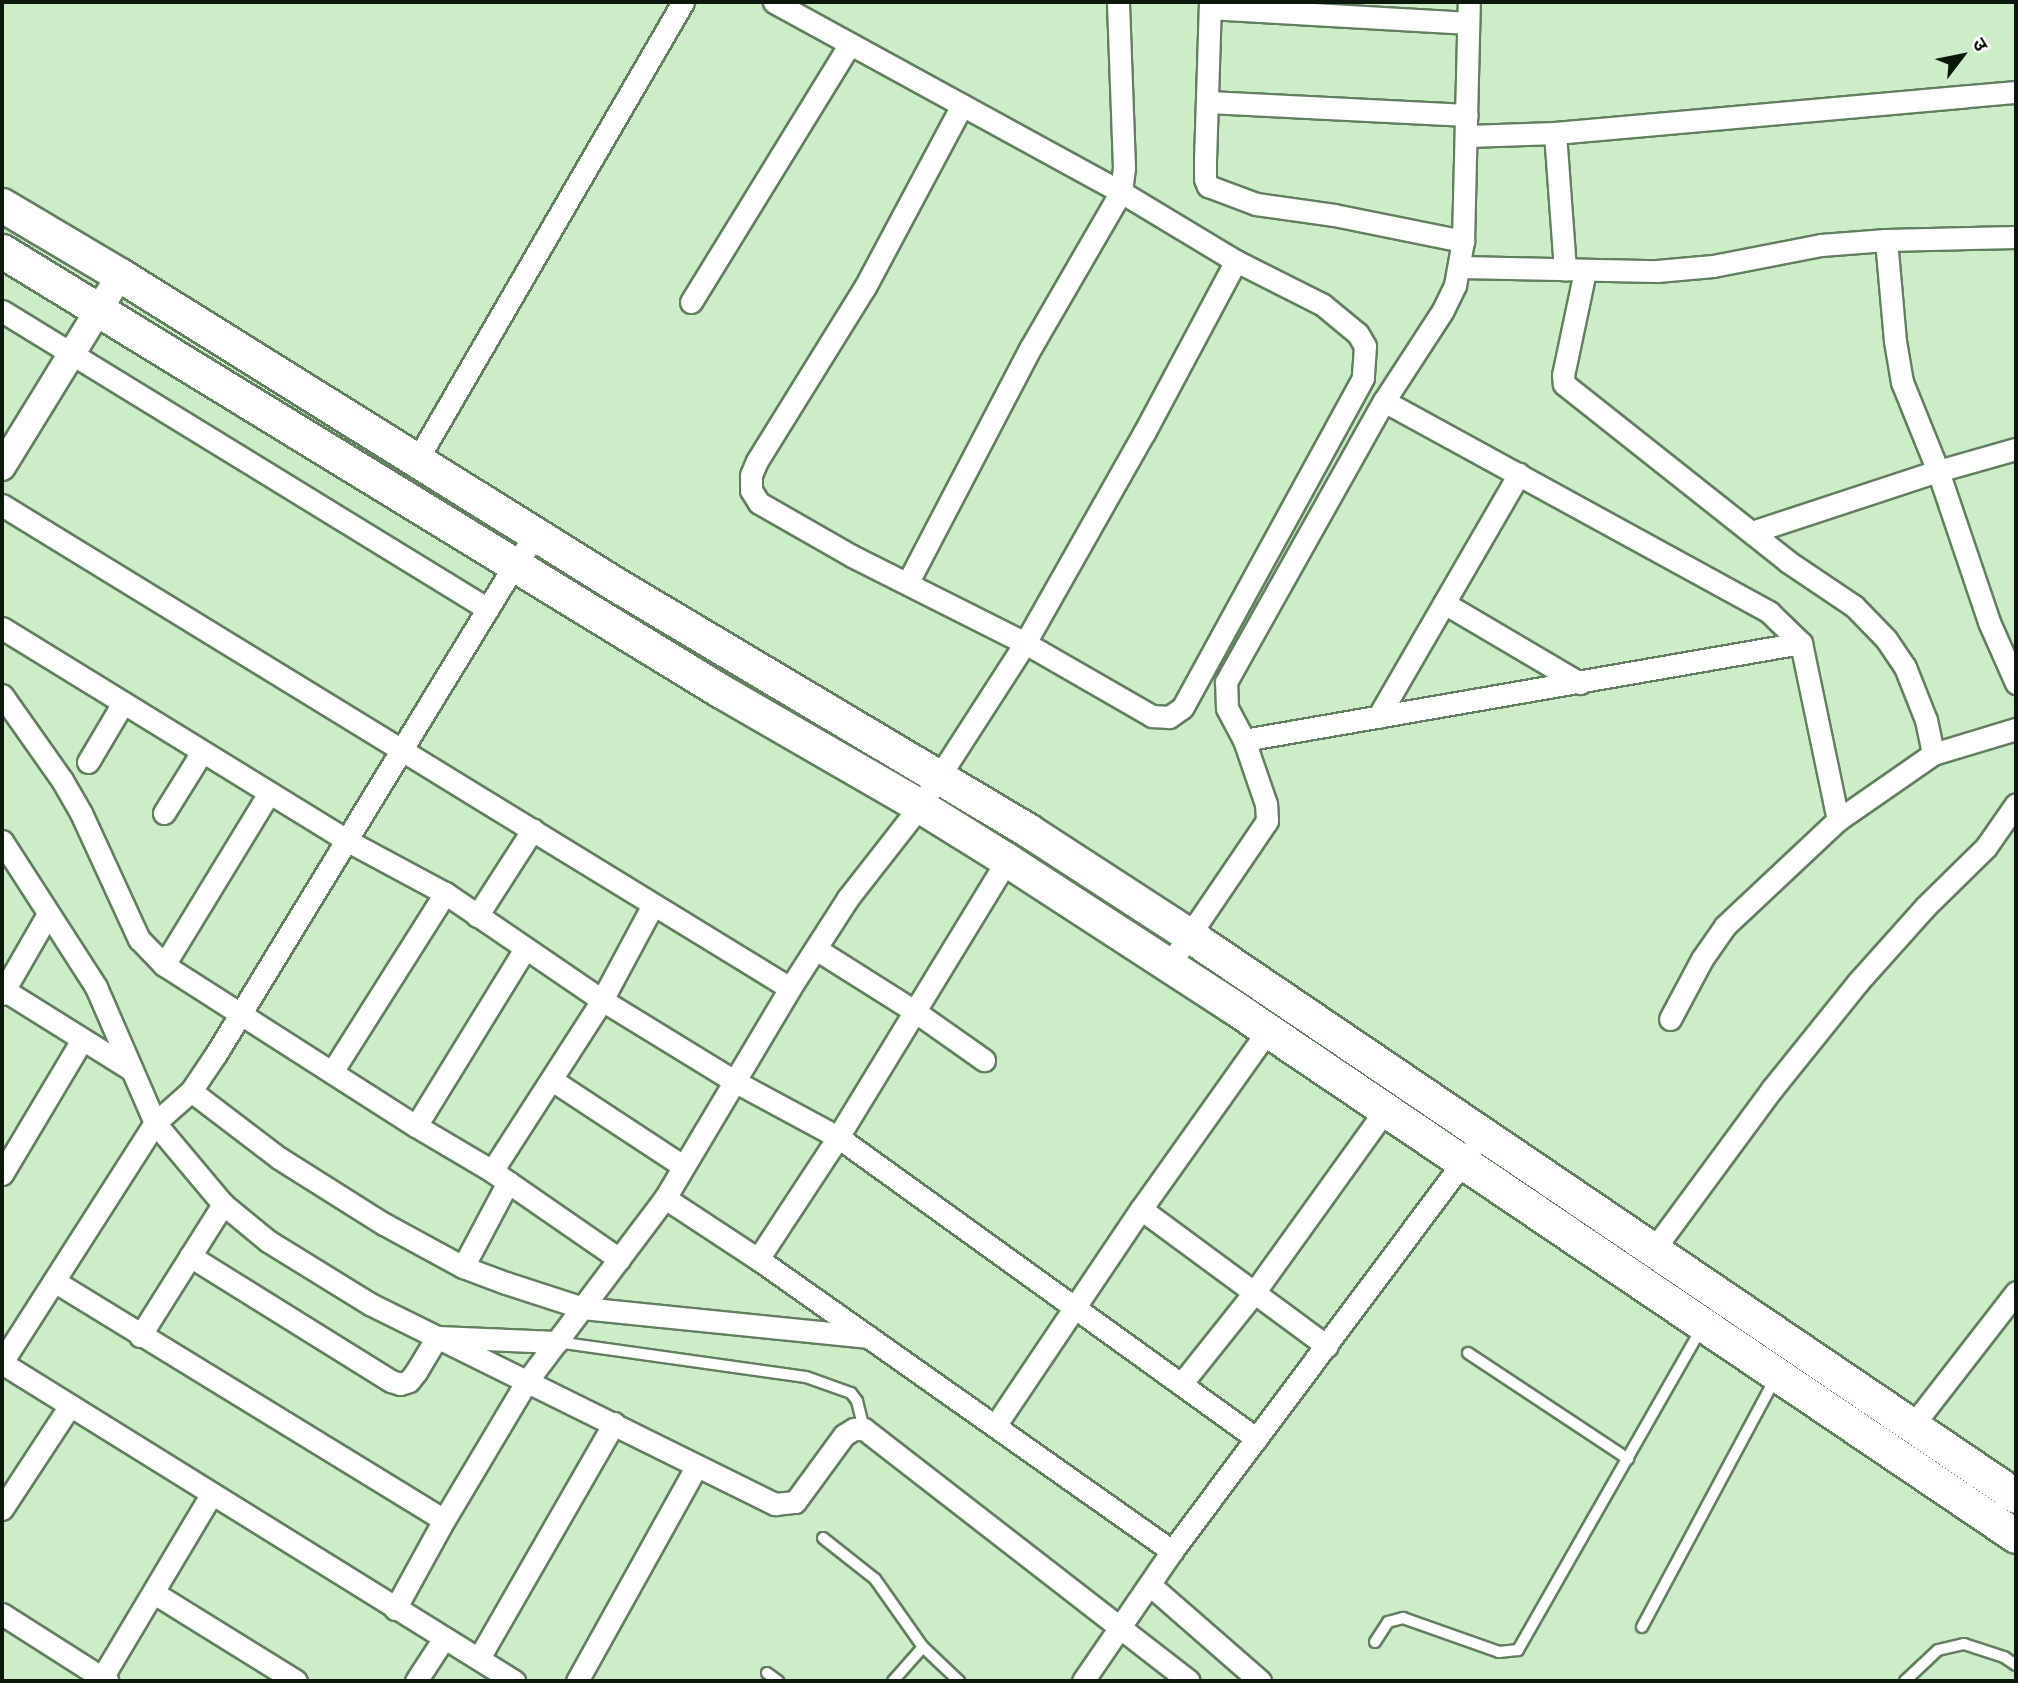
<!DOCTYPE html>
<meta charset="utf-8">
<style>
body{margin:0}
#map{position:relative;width:2018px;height:1683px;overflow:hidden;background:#ccedc8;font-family:"Space Grotesk","Noto Sans Devanagari",sans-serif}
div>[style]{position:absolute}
.roads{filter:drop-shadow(2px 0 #627f5f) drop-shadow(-2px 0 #627f5f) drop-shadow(0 2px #627f5f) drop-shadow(0 -2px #627f5f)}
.service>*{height:10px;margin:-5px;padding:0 5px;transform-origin:5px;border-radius:5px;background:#fff}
.minor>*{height:21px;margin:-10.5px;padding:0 10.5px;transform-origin:10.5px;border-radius:10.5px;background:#fff}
.tertiary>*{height:26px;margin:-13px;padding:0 13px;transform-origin:13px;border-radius:13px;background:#fff}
.primary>*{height:33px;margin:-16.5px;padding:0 16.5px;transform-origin:16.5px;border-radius:16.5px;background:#fff}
span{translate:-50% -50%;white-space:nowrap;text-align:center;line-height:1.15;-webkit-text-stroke:6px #fff;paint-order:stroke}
.frame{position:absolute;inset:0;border:4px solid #0c180b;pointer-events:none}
.north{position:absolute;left:1927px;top:21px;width:70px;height:70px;-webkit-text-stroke:5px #fff;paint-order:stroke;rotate:58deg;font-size:19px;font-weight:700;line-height:28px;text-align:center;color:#0c180b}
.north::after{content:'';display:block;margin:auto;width:24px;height:32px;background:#0c180b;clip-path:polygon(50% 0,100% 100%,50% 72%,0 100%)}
</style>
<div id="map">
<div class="roads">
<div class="service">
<div style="left:557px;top:1342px;width:251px;rotate:8deg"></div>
<div style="left:806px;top:1377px;width:48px;rotate:19.6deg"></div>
<div style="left:851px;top:1393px;width:10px;rotate:53deg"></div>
<div style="left:857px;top:1401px;width:29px;rotate:76deg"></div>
<div style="left:1468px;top:1353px;width:192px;rotate:33.5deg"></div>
<div style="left:823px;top:1538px;width:66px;rotate:38.3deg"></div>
<div style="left:875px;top:1579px;width:83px;rotate:54.8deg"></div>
<div style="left:923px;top:1647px;width:50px;rotate:43.4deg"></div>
<div style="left:1642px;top:1627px;width:281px;rotate:-61.8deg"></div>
<div style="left:1375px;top:1642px;width:24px;rotate:-57deg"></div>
<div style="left:1388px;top:1622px;width:16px;rotate:-15deg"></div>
<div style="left:1403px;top:1618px;width:102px;rotate:19.5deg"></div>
<div style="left:1499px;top:1652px;width:19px;rotate:-6deg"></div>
<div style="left:1518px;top:1650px;width:371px;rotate:-60.3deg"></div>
<div style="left:767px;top:1673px;width:14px;rotate:36deg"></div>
<div style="left:893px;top:1681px;width:45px;rotate:-48.6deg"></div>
<div style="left:1905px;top:1681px;width:45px;rotate:-43.2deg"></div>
<div style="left:1938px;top:1650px;width:27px;rotate:-13deg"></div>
<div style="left:1964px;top:1644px;width:42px;rotate:18deg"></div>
<div style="left:2004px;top:1657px;width:14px;rotate:34deg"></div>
</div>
<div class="minor">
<div style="left:774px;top:2px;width:396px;rotate:28.7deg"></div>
<div style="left:1121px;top:192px;width:134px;rotate:31deg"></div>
<div style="left:1236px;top:261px;width:97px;rotate:26.8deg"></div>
<div style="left:1323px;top:305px;width:45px;rotate:39.6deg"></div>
<div style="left:1358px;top:334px;width:14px;rotate:60deg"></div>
<div style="left:1365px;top:346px;width:32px;rotate:94deg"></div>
<div style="left:1363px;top:378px;width:376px;rotate:118.7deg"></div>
<div style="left:1182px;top:708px;width:16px;rotate:145deg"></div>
<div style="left:1169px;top:717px;width:17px;rotate:-177deg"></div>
<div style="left:1152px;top:716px;width:146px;rotate:-150.1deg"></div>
<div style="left:1025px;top:643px;width:194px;rotate:-153.3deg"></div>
<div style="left:852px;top:556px;width:107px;rotate:-150.3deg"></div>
<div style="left:759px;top:503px;width:15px;rotate:-122deg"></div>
<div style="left:751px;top:490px;width:15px;rotate:-90deg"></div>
<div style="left:751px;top:475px;width:15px;rotate:-67deg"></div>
<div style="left:757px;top:461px;width:205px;rotate:-58.2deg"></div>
<div style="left:865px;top:287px;width:206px;rotate:-61.9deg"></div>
<div style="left:1210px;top:2px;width:156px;rotate:91.8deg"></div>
<div style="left:1205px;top:158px;width:21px;rotate:90deg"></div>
<div style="left:1205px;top:179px;width:8px;rotate:67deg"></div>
<div style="left:1208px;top:186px;width:51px;rotate:20.6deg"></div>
<div style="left:1256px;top:204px;width:79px;rotate:8deg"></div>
<div style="left:1334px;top:215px;width:132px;rotate:11.4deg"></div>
<div style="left:1210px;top:8px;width:258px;rotate:3.3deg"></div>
<div style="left:1209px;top:102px;width:258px;rotate:2.9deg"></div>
<div style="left:1555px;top:133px;width:137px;rotate:85.8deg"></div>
<div style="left:1468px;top:136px;width:87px;rotate:-2deg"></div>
<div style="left:1555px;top:133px;width:463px;rotate:-5.1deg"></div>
<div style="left:1886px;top:240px;width:101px;rotate:84.9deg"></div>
<div style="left:1895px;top:341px;width:42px;rotate:80.3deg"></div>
<div style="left:1902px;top:382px;width:96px;rotate:68deg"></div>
<div style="left:1938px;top:471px;width:159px;rotate:71.3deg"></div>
<div style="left:1989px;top:622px;width:67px;rotate:66.1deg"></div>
<div style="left:1460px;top:267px;width:197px;rotate:1.2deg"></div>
<div style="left:1657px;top:271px;width:56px;rotate:-5.1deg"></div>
<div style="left:1713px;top:266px;width:110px;rotate:-11deg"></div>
<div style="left:1821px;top:245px;width:65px;rotate:-4.4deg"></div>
<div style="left:1886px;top:240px;width:130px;rotate:-1.3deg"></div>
<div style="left:1585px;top:271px;width:106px;rotate:101.9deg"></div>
<div style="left:1563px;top:375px;width:9px;rotate:84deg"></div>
<div style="left:1564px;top:384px;width:285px;rotate:38.4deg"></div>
<div style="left:1787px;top:561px;width:81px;rotate:33.9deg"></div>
<div style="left:1854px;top:606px;width:46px;rotate:45.9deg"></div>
<div style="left:1886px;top:639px;width:34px;rotate:56deg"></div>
<div style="left:1905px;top:667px;width:57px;rotate:68.4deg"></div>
<div style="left:1926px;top:720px;width:35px;rotate:78deg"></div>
<div style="left:691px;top:302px;width:303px;rotate:-58.4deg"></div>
<div style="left:2px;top:311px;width:570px;rotate:31.52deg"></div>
<div style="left:1384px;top:401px;width:439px;rotate:28.7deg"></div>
<div style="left:1769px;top:612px;width:45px;rotate:44.1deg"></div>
<div style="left:1801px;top:643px;width:181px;rotate:78.2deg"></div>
<div style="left:417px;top:460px;width:530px;rotate:-59.85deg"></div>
<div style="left:2px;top:505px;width:924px;rotate:31.51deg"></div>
<div style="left:1752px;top:532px;width:196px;rotate:-18.2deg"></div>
<div style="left:1938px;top:471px;width:81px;rotate:-15.8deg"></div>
<div style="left:908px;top:582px;width:265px;rotate:-62.4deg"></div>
<div style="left:1031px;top:347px;width:179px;rotate:-59.9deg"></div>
<div style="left:1121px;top:192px;width:25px;rotate:-83deg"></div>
<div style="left:1124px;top:167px;width:165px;rotate:-92.1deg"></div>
<div style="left:1444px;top:603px;width:158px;rotate:30.5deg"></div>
<div style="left:2px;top:628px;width:404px;rotate:31.6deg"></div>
<div style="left:346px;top:840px;width:112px;rotate:28.2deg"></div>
<div style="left:445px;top:893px;width:190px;rotate:34.3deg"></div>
<div style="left:602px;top:1000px;width:155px;rotate:31.5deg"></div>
<div style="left:734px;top:1081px;width:118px;rotate:28.3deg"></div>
<div style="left:838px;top:1137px;width:516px;rotate:35.78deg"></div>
<div style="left:2px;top:695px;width:104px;rotate:54.8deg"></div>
<div style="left:62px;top:780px;width:38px;rotate:60deg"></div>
<div style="left:81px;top:813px;width:139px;rotate:65.3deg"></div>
<div style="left:139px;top:939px;width:36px;rotate:46deg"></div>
<div style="left:164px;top:965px;width:299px;rotate:32.6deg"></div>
<div style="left:416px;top:1126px;width:88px;rotate:30.6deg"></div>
<div style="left:492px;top:1171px;width:155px;rotate:34.7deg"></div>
<div style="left:1378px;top:717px;width:281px;rotate:-59.9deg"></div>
<div style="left:1244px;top:740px;width:565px;rotate:-9.88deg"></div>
<div style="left:88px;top:762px;width:69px;rotate:-59.3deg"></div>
<div style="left:164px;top:813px;width:72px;rotate:-58.1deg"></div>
<div style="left:2px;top:841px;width:174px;rotate:57.2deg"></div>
<div style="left:96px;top:987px;width:148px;rotate:66.5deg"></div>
<div style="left:155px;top:1123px;width:106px;rotate:50deg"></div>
<div style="left:223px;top:1204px;width:58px;rotate:39.4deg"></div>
<div style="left:268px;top:1241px;width:120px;rotate:31.7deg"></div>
<div style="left:370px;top:1304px;width:452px;rotate:26.3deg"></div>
<div style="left:775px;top:1504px;width:20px;rotate:-6deg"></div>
<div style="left:795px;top:1502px;width:83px;rotate:-53.8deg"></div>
<div style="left:844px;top:1435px;width:12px;rotate:-31deg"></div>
<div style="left:854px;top:1429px;width:10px"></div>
<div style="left:864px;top:1429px;width:411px;rotate:37.8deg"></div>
<div style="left:477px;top:916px;width:103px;rotate:-57.2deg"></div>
<div style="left:816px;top:949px;width:115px;rotate:32.2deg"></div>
<div style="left:913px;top:1010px;width:87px;rotate:35.2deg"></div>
<div style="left:164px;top:965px;width:202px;rotate:-58.6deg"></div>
<div style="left:1169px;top:965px;width:174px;rotate:-55.8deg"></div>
<div style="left:1267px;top:821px;width:17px;rotate:-93deg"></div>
<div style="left:1266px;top:804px;width:68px;rotate:-109deg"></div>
<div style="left:1244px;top:740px;width:36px;rotate:-118deg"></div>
<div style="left:1227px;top:708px;width:26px;rotate:-92deg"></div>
<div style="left:1226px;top:682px;width:322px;rotate:-60.7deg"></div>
<div style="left:1384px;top:401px;width:108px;rotate:-57deg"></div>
<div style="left:1443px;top:310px;width:28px;rotate:-64deg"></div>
<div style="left:1455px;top:285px;width:45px;rotate:-79.7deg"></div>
<div style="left:1463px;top:241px;width:239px;rotate:-88.6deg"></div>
<div style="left:4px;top:990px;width:151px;rotate:32deg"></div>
<div style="left:2px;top:994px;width:92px;rotate:-60.1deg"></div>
<div style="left:1670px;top:1019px;width:68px;rotate:-61.9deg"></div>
<div style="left:1702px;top:959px;width:40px;rotate:-55.1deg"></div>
<div style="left:1725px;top:926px;width:155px;rotate:-43.2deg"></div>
<div style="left:1838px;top:820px;width:116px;rotate:-34.8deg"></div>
<div style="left:1933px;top:754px;width:87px;rotate:-16.8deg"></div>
<div style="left:332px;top:1072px;width:212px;rotate:-57.7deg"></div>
<div style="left:552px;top:1080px;width:157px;rotate:33.3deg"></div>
<div style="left:191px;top:1091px;width:111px;rotate:37.3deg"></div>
<div style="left:279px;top:1158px;width:124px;rotate:32.2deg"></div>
<div style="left:384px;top:1224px;width:90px;rotate:28.6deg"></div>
<div style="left:463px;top:1267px;width:46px;rotate:20.4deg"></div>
<div style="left:506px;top:1283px;width:81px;rotate:18deg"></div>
<div style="left:583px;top:1308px;width:287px;rotate:5.8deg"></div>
<div style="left:416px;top:1126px;width:208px;rotate:-58.4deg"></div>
<div style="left:492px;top:1171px;width:203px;rotate:-57.2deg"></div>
<div style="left:602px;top:1000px;width:108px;rotate:-61.8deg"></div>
<div style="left:2px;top:1174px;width:156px;rotate:-59.2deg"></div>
<div style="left:665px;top:1198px;width:111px;rotate:33.3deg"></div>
<div style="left:758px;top:1259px;width:507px;rotate:35.2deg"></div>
<div style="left:1141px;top:1209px;width:231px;rotate:36.4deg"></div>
<div style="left:1654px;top:1249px;width:199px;rotate:-53.6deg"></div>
<div style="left:1772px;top:1089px;width:137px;rotate:-51.2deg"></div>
<div style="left:1858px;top:982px;width:101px;rotate:-48.2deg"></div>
<div style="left:1925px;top:907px;width:86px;rotate:-44.5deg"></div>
<div style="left:1986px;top:847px;width:52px;rotate:-55.1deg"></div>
<div style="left:190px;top:1256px;width:237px;rotate:31.9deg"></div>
<div style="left:391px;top:1381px;width:9px;rotate:18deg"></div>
<div style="left:400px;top:1384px;width:9px;rotate:-18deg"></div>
<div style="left:409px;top:1381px;width:11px;rotate:-52deg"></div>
<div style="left:416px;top:1372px;width:41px;rotate:-59deg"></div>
<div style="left:437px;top:1337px;width:120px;rotate:2.4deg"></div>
<div style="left:758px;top:1259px;width:146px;rotate:-56.7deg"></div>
<div style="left:838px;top:1137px;width:324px;rotate:-58.6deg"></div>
<div style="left:463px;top:1267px;width:96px;rotate:-62.1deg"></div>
<div style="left:54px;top:1281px;width:457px;rotate:31.5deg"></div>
<div style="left:140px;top:1336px;width:156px;rotate:-57.8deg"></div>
<div style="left:2px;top:1362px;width:284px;rotate:-57.4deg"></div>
<div style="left:155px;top:1123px;width:48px;rotate:-41.6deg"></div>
<div style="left:191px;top:1091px;width:45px;rotate:-56deg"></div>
<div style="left:216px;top:1054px;width:574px;rotate:-58.61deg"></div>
<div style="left:515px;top:564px;width:36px;rotate:-54deg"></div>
<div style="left:2px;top:1363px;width:603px;rotate:31.84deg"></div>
<div style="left:1182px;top:1383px;width:114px;rotate:-51.4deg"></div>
<div style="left:1253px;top:1294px;width:228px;rotate:-54.3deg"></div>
<div style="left:1913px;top:1425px;width:168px;rotate:-52.2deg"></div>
<div style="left:995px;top:1426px;width:262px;rotate:-56.1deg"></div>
<div style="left:1141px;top:1209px;width:217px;rotate:-54.6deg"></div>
<div style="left:2px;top:1509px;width:122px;rotate:-56.7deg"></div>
<div style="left:1150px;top:1585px;width:146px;rotate:41.1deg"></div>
<div style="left:154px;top:1593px;width:167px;rotate:31.8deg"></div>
<div style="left:395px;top:1609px;width:102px;rotate:-61.2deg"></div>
<div style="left:444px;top:1520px;width:162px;rotate:-59.2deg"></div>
<div style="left:527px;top:1381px;width:229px;rotate:-53deg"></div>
<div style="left:665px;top:1198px;width:244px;rotate:-59.2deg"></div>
<div style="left:790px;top:988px;width:107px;rotate:-57.2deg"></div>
<div style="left:848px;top:898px;width:117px;rotate:-52deg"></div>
<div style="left:920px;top:806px;width:194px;rotate:-57.2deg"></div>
<div style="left:1025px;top:643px;width:241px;rotate:-60.5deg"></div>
<div style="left:1144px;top:433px;width:195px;rotate:-61.9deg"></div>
<div style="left:2px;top:1614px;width:125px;rotate:32.5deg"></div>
<div style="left:479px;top:1658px;width:271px;rotate:-60.1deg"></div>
<div style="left:100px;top:1681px;width:217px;rotate:-59.2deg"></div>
<div style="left:416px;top:1681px;width:51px;rotate:-56.9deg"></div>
<div style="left:577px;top:1681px;width:245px;rotate:-60.9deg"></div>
<div style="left:1083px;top:1681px;width:158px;rotate:-55.6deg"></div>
<div style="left:1172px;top:1551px;width:498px;rotate:-53.2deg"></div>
</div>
<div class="tertiary">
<div style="left:2px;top:467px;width:225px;rotate:-58.4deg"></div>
</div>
<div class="primary">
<div style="left:2px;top:205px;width:137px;rotate:30.7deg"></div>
<div style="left:120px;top:275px;width:584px;rotate:31.97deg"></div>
<div style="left:615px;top:584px;width:482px;rotate:30.8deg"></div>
<div style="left:1029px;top:831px;width:191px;rotate:33deg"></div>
<div style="left:1189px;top:935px;width:999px;rotate:34.15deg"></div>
<div style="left:2px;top:251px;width:843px;rotate:31.47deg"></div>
<div style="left:721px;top:691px;width:230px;rotate:30deg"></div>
<div style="left:920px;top:806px;width:102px;rotate:31.8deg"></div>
<div style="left:1007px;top:860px;width:268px;rotate:33deg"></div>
<div style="left:1232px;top:1006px;width:946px;rotate:34.06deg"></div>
</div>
</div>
<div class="frame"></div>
<div class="north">उ</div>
</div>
